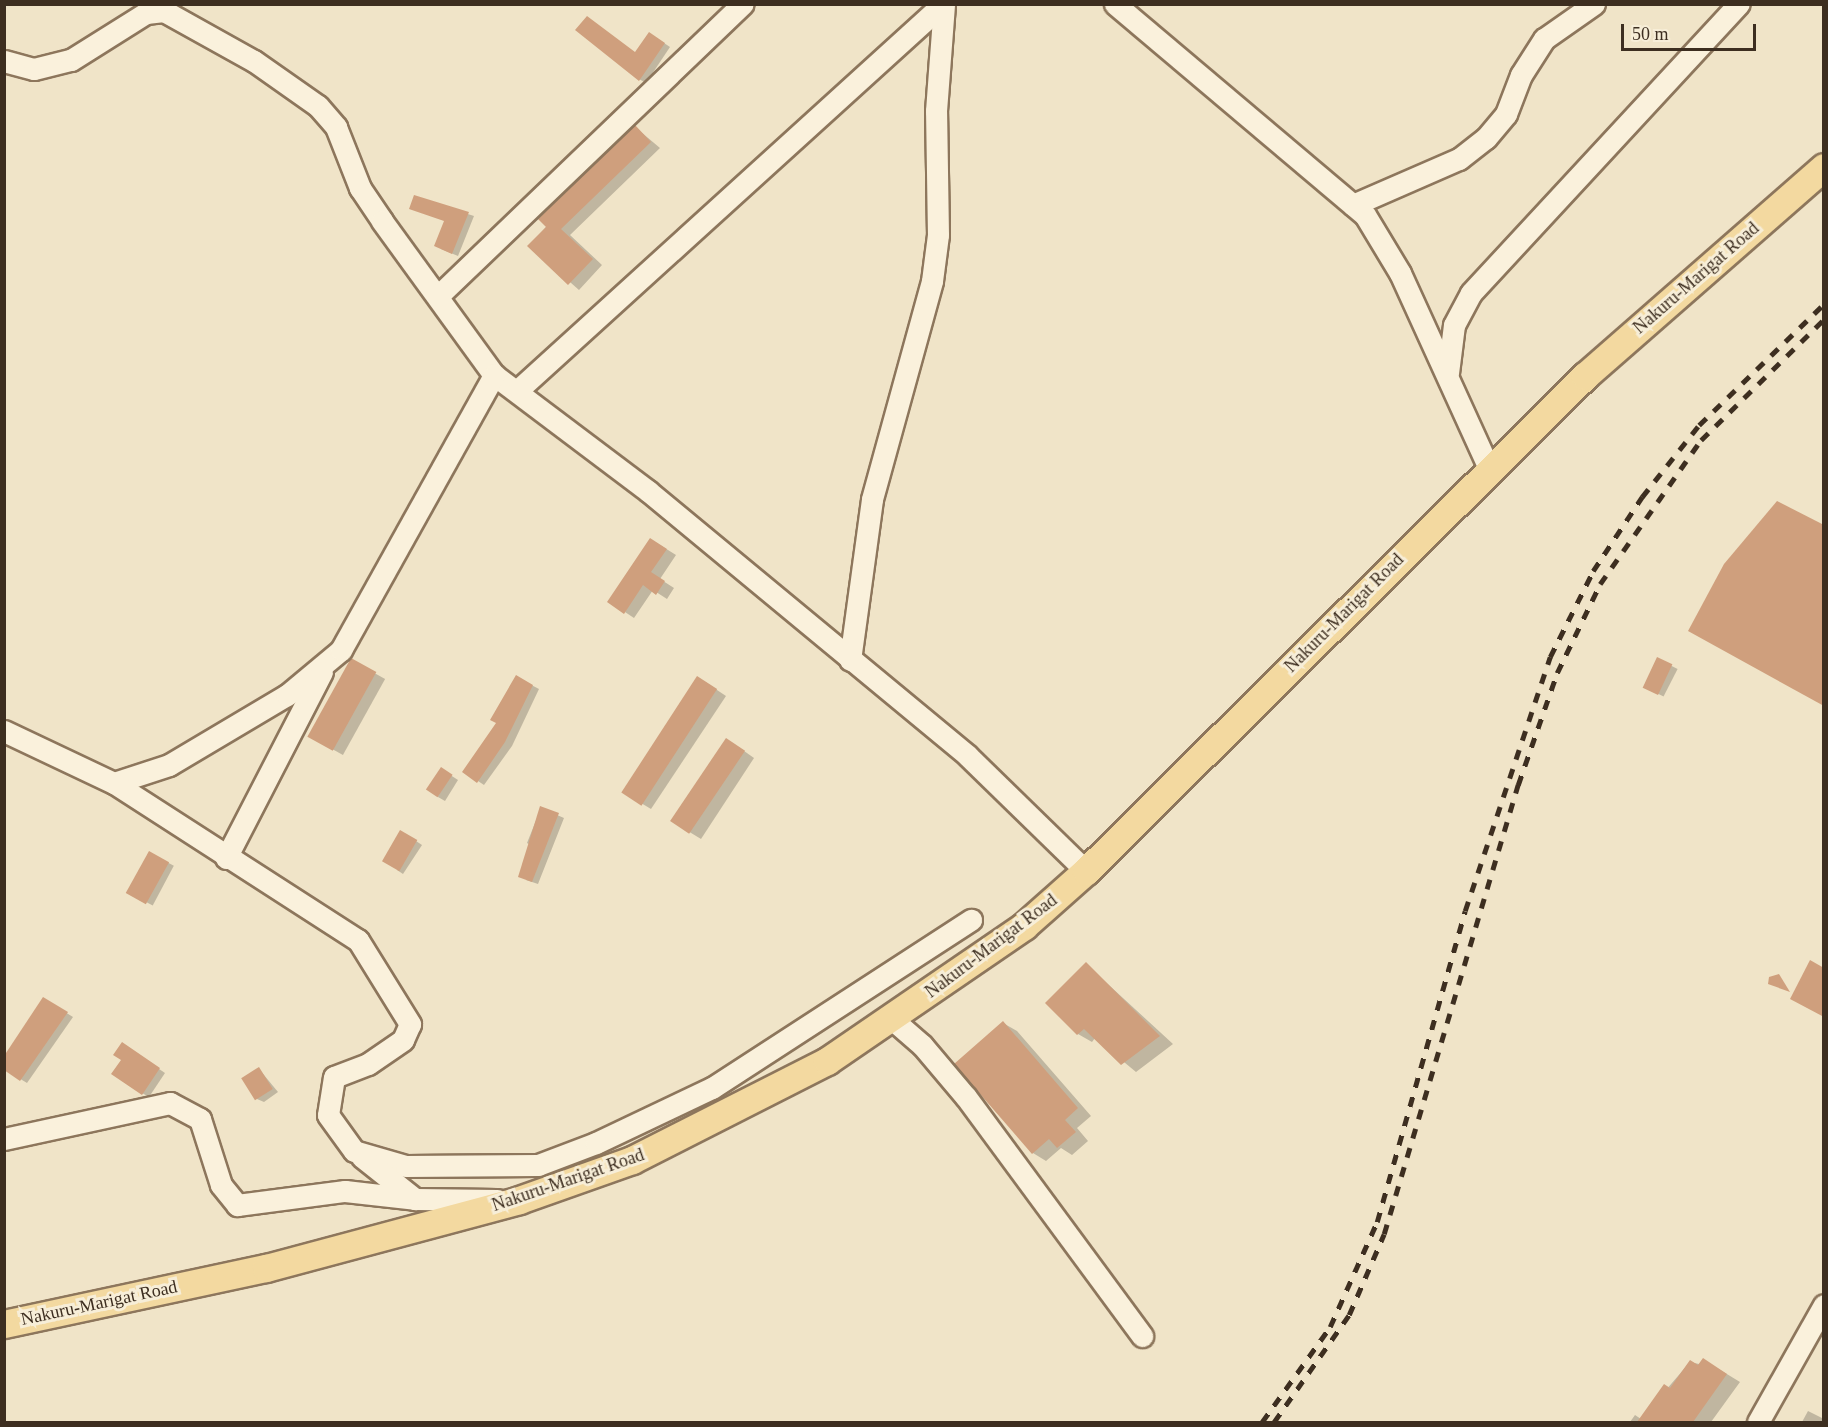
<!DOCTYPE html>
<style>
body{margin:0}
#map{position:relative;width:1828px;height:1427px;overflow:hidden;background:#f0e4c8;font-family:Georgia,serif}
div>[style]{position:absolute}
.shadow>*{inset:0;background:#0003;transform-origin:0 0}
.building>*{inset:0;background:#cf9f7d;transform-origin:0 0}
.roads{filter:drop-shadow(2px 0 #8d765c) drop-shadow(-2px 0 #8d765c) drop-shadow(0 2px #8d765c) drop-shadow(0 -2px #8d765c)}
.minor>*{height:21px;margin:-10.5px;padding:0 10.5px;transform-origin:10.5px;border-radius:10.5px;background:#faf1dc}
.major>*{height:27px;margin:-13.5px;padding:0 13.5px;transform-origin:13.5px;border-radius:13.5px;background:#f3d9a0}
.rail>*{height:4.5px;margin-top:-2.25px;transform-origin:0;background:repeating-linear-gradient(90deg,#3d2e20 0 10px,transparent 0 20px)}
span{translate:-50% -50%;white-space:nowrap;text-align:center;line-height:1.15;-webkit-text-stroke:6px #f7eed8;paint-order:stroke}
.street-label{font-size:18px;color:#3d2e20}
.frame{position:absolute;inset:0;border:6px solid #3d2e20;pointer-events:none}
.scale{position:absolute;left:1621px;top:24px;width:135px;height:27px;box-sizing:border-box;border:3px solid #3d2e20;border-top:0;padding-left:8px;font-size:18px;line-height:21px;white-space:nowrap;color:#3d2e20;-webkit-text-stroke:4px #f7eed8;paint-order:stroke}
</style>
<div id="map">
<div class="shadow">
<div style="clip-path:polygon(655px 37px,670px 47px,646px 83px,639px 79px,636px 53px)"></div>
<div style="clip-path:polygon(635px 127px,660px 148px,570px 235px,602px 265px,579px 290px,529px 246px)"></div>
<div style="clip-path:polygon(415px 197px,474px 216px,458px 256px,441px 249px,445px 221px)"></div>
<div style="clip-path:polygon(660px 545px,676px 555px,660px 579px,674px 588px,667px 599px,653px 590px,634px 618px,625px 612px)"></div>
<div style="left:1658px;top:659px;width:22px;height:31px;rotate:27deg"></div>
<div style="left:351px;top:660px;width:39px;height:87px;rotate:29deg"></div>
<div style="clip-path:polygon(516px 677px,539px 689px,512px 746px,484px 785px,478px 781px)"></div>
<div style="clip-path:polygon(708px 684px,726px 696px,651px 809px,641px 803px)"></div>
<div style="clip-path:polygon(737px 746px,754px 758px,701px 839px,673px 822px)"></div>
<div style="clip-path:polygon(441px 769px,458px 780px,445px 801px,438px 797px)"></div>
<div style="clip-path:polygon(541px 808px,564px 818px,538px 884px,526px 880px,532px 846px,527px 843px)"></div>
<div style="clip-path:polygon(407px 835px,422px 845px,403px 874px,397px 870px)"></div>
<div style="left:150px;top:853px;width:27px;height:45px;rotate:28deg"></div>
<div style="clip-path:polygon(1086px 964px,1173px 1044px,1136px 1072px,1095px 1038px,1092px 1042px,1078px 1034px)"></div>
<div style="clip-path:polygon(44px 999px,73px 1017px,27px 1083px,4px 1069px)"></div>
<div style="clip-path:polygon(1003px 1023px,1017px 1031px,1091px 1116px,1077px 1128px,1088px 1141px,1072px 1155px,1061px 1148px,1046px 1161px,1033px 1153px)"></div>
<div style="clip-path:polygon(128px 1048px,165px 1073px,149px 1097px,142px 1093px)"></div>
<div style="clip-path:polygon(259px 1069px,278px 1092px,264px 1102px,257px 1099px)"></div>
<div style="clip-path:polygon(1690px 1362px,1717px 1368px,1740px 1382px,1711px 1422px,1630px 1422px,1635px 1415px,1641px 1419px)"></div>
<div style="clip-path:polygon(1808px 1411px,1824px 1419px,1824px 1422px,1802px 1422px)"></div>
</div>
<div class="building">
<div style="clip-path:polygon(587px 16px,635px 52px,649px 32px,665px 43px,639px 81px,575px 30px)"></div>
<div style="clip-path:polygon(635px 125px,651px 142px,561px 229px,593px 259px,568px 285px,527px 246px,546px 227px,538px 219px)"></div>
<div style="clip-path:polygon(414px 195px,469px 212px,452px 254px,434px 246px,444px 221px,409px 209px)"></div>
<div style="clip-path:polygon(1777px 501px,1824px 525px,1824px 706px,1688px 631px,1724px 564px)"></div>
<div style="clip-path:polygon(650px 538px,667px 549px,651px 572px,665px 581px,656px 595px,643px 585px,624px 614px,607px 602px)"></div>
<div style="left:1657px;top:657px;width:17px;height:34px;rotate:25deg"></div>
<div style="left:351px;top:658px;width:29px;height:90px;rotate:29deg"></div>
<div style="clip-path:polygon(516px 675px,533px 685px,505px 742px,477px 783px,462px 772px,496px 723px,490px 720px)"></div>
<div style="left:697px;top:676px;width:24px;height:139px;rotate:33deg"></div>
<div style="left:726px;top:738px;width:23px;height:100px;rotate:34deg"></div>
<div style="left:441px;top:767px;width:14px;height:27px;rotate:34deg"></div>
<div style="clip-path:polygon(540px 806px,559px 813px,532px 882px,518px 877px)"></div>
<div style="left:400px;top:830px;width:20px;height:36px;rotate:30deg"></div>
<div style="left:149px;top:851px;width:23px;height:48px;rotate:29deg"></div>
<div style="clip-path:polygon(1810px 960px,1824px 968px,1824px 1017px,1790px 999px)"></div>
<div style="clip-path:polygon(1086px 962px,1160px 1036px,1121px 1065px,1084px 1029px,1077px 1035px,1045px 1003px)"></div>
<div style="clip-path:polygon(1779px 974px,1790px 992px,1768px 984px,1769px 977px)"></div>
<div style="clip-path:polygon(43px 997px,68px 1012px,20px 1081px,4px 1070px,4px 1056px)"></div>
<div style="clip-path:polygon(1003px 1021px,1078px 1108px,1065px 1120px,1076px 1132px,1057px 1148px,1049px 1139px,1032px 1154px,954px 1064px)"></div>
<div style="clip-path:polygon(122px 1042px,160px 1068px,142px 1095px,111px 1074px,121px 1060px,113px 1055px)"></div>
<div style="left:259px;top:1067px;width:26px;height:21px;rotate:58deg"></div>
<div style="clip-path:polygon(1703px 1358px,1727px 1374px,1693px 1422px,1637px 1422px,1664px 1384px,1670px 1388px,1690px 1360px,1698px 1365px)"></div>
</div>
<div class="roads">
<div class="minor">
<div style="left:1115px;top:4px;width:327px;rotate:40.2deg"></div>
<div style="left:1365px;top:215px;width:68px;rotate:58.9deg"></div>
<div style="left:1400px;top:273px;width:214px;rotate:65.5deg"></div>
<div style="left:4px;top:61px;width:31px;rotate:15deg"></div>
<div style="left:34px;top:69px;width:38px;rotate:-14deg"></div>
<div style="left:71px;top:60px;width:89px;rotate:-32.1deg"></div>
<div style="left:146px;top:13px;width:18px;rotate:-6deg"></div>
<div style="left:164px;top:11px;width:103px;rotate:29.1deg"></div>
<div style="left:254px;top:61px;width:78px;rotate:35.1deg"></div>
<div style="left:318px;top:106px;width:28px;rotate:49deg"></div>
<div style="left:336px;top:127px;width:66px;rotate:68.5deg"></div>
<div style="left:360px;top:188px;width:40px;rotate:56deg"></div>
<div style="left:382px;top:221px;width:190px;rotate:54deg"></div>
<div style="left:494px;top:375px;width:193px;rotate:37deg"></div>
<div style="left:648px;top:491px;width:415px;rotate:39.6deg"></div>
<div style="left:968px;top:756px;width:165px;rotate:44.3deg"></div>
<div style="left:1353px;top:205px;width:116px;rotate:-23.5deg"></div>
<div style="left:1459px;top:159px;width:34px;rotate:-38deg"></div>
<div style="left:1486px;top:138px;width:31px;rotate:-50deg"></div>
<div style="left:1506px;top:114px;width:42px;rotate:-69deg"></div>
<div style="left:1521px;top:75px;width:43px;rotate:-57.4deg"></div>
<div style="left:1544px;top:39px;width:61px;rotate:-35deg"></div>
<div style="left:438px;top:296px;width:422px;rotate:-43.8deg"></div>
<div style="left:1448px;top:373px;width:48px;rotate:-82.9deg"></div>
<div style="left:1454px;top:325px;width:36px;rotate:-62deg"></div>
<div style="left:1471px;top:293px;width:394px;rotate:-47.2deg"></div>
<div style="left:519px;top:389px;width:573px;rotate:-42.24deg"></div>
<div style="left:850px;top:660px;width:162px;rotate:-82.2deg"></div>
<div style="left:872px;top:499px;width:226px;rotate:-74.6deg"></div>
<div style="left:932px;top:281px;width:46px;rotate:-82.6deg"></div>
<div style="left:938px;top:235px;width:124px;rotate:-90.9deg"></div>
<div style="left:936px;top:111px;width:107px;rotate:-85.7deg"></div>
<div style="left:4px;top:731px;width:122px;rotate:25.3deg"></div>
<div style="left:114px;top:783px;width:58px;rotate:-18.1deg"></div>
<div style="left:169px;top:765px;width:137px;rotate:-30.7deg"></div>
<div style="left:287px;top:695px;width:70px;rotate:-39.8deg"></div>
<div style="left:341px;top:650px;width:315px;rotate:-60.9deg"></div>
<div style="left:114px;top:783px;width:290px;rotate:32.8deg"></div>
<div style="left:358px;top:940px;width:99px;rotate:58.2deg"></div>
<div style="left:410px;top:1024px;width:17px;rotate:114deg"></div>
<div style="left:403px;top:1040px;width:42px;rotate:145.6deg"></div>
<div style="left:368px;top:1064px;width:36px;rotate:159deg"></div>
<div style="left:334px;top:1077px;width:38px;rotate:99deg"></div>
<div style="left:328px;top:1115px;width:44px;rotate:54.2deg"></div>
<div style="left:354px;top:1151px;width:54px;rotate:16.1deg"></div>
<div style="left:406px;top:1166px;width:132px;rotate:-0.4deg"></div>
<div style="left:538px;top:1165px;width:62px;rotate:-20.8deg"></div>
<div style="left:596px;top:1143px;width:128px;rotate:-25.4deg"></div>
<div style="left:712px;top:1088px;width:309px;rotate:-33deg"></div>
<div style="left:226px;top:858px;width:209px;rotate:-62.7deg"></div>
<div style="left:892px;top:1019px;width:40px;rotate:41deg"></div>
<div style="left:922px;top:1045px;width:68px;rotate:49.8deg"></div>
<div style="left:966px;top:1097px;width:297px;rotate:53.6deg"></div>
<div style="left:4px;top:1139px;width:170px;rotate:-12.2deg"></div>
<div style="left:170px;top:1103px;width:34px;rotate:28deg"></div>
<div style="left:200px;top:1119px;width:69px;rotate:72.3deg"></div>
<div style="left:221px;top:1185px;width:26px;rotate:51deg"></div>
<div style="left:237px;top:1205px;width:109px;rotate:-7.4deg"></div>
<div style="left:345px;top:1191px;width:70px;rotate:6.5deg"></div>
<div style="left:415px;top:1199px;width:82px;rotate:0.7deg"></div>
<div style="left:362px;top:1157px;width:68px;rotate:38.4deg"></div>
<div style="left:1758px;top:1422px;width:134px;rotate:-60.6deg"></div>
</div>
<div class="major">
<div style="left:4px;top:1324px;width:268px;rotate:-12.1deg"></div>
<div style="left:266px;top:1268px;width:262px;rotate:-15deg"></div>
<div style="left:519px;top:1200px;width:120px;rotate:-19.5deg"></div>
<div style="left:632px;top:1160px;width:219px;rotate:-26.9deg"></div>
<div style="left:827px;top:1061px;width:239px;rotate:-34.4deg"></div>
<div style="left:1024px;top:926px;width:83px;rotate:-41.6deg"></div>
<div style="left:1086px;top:871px;width:703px;rotate:-44.77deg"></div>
<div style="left:1585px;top:376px;width:317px;rotate:-41.2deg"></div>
</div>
</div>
<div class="rail">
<div style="left:1262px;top:1422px;width:117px;rotate:-54.4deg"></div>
<div style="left:1330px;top:1327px;width:115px;rotate:-65.9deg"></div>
<div style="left:1377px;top:1222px;width:323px;rotate:-74.2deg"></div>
<div style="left:1465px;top:911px;width:268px;rotate:-71.5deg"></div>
<div style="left:1550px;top:657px;width:96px;rotate:-63.4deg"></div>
<div style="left:1593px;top:571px;width:89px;rotate:-56.5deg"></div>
<div style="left:1642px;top:497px;width:92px;rotate:-51.6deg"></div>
<div style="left:1699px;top:425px;width:174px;rotate:-44.1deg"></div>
<div style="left:1274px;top:1422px;width:131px;rotate:-55deg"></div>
<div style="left:1349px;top:1315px;width:88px;rotate:-66.6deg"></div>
<div style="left:1384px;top:1234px;width:469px;rotate:-73.4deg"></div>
<div style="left:1518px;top:785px;width:119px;rotate:-70.8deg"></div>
<div style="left:1557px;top:673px;width:99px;rotate:-64.2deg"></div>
<div style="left:1600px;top:584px;width:176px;rotate:-55deg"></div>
<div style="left:1701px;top:440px;width:173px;rotate:-44.5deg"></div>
</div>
<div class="street-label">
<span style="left:1696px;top:278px;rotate:-41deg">Nakuru-Marigat Road</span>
<span style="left:1344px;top:613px;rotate:-45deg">Nakuru-Marigat Road</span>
<span style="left:991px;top:946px;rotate:-37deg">Nakuru-Marigat Road</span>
<span style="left:568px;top:1180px;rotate:-19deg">Nakuru-Marigat Road</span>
<span style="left:99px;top:1303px;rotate:-12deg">Nakuru-Marigat Road</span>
</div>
<div class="frame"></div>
<div class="scale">50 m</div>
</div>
